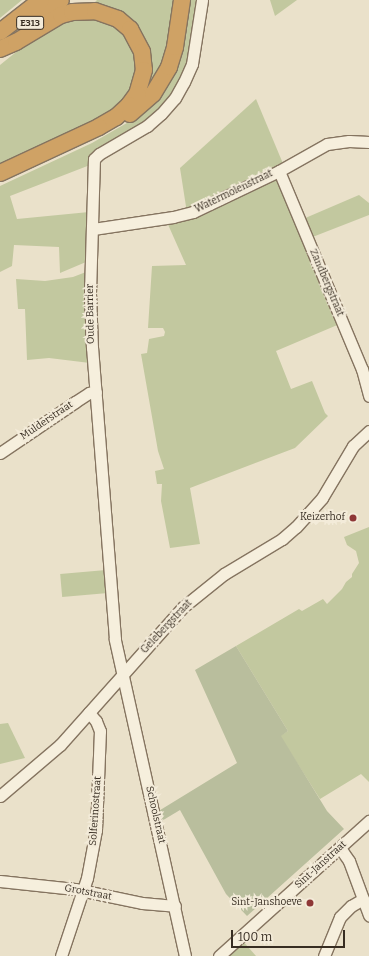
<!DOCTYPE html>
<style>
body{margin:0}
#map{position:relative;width:369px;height:956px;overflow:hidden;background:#eae1ca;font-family:Bitter,serif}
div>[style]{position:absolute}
.green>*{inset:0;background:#c2c89f;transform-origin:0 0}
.cemetery>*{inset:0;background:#b9be9d}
.roads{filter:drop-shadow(1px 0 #857460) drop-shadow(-1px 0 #857460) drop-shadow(0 1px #857460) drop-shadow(0 -1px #857460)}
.minor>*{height:11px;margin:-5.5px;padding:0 5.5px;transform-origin:5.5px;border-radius:5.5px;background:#f6efdd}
.highway>*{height:16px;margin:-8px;padding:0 8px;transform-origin:8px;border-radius:8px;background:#cfa265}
.dots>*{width:11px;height:11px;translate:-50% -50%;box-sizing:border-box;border:2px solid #f3ebd9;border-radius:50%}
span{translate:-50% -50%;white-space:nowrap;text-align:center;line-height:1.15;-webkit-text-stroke:4px #f3ebd9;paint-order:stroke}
.shield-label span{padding:1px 3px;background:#f3ebd9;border:1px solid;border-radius:3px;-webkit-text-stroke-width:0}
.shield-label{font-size:9px;color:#372d22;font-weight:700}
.street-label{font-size:10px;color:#372d22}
.poi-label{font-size:10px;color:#372d22}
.right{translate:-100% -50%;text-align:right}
.scale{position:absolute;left:231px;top:930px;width:114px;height:18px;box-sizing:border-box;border:2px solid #372d22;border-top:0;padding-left:5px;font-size:12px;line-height:14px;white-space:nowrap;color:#372d22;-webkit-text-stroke:3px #f3ebd9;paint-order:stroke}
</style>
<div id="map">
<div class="green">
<div style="clip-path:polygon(0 0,22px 0,0 18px)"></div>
<div style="clip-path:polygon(97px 0,178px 0,168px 57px,141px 100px,149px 53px,145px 41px,138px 29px,92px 5px)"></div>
<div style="clip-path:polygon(190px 0,199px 0,190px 56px,183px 77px,164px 107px,90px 165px,10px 196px,17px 219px,89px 212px,86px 262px,60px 273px,59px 247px,14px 245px,12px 266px,0 272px,0 186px,92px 143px,139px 116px,180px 57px)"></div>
<div style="clip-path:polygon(270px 0,297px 0,275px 16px)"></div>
<div style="clip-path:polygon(90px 17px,121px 27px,138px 57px,133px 89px,117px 108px,100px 119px,0 166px,0 65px,26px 44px,57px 24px,71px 19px)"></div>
<div style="clip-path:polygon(256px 99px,284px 166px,187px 213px,180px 168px)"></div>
<div style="clip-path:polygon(278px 178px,342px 323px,276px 351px,291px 389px,312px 381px,325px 413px,328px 416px,295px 448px,190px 488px,200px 544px,170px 548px,161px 501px,162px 484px,157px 484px,155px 471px,164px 469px,158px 451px,141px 354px,147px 353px,149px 339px,164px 336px,165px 332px,163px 328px,148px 328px,152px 266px,186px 265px,166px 220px,251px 184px)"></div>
<div style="clip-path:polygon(359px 195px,369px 203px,369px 215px,310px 238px,303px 219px)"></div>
<div style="clip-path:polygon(86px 272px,90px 363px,49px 358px,27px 360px,25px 309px,18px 309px,16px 279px,45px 281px,73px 277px)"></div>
<div style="clip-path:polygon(369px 527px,369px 782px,361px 774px,320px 799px,280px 736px,288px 731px,236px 646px,299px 609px,302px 611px,323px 599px,327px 604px,342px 589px,346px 582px,352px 577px,352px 574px,359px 563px,356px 551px,347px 545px,344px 537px)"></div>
<div style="left:106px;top:570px;width:23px;height:46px;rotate:85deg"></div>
<div style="clip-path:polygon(8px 723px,25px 758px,0 764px,0 724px)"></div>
<div style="clip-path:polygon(241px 939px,256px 956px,224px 956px)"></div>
</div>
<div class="cemetery">
<div style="clip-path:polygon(236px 646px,288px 731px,281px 736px,327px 811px,344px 829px,247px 916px,226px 894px,180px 810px,160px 822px,157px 812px,237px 763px,195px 670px)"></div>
</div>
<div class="roads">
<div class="minor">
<div style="left:279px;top:171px;width:215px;rotate:67.3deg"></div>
<div style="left:362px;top:369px;width:28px;rotate:75deg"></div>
<div style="left:93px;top:229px;width:81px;rotate:-8.5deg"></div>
<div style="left:173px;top:217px;width:21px;rotate:-14deg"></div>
<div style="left:193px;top:212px;width:95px;rotate:-25.5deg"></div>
<div style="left:279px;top:171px;width:55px;rotate:-29.4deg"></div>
<div style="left:327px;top:144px;width:22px;rotate:-8deg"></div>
<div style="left:349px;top:141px;width:20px;rotate:3deg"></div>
<div style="left:0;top:453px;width:91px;rotate:-34.2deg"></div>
<div style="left:75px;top:402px;width:17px;rotate:-33deg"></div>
<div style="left:89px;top:393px;width:7px;rotate:-8deg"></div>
<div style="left:0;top:796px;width:79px;rotate:-40.4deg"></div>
<div style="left:60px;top:745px;width:185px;rotate:-48.3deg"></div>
<div style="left:183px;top:607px;width:53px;rotate:-38.8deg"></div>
<div style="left:224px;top:574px;width:68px;rotate:-31.1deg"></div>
<div style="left:282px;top:539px;width:18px;rotate:-41deg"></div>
<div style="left:296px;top:527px;width:39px;rotate:-48deg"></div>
<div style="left:322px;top:498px;width:61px;rotate:-59.2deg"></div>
<div style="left:353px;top:446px;width:22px;rotate:-43deg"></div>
<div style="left:340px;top:848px;width:16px;rotate:55deg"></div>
<div style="left:349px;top:861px;width:58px;rotate:69.7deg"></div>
<div style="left:0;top:881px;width:75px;rotate:6.1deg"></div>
<div style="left:75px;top:889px;width:68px;rotate:11.8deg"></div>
<div style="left:142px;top:903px;width:33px;rotate:5deg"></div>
<div style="left:61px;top:956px;width:82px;rotate:-71.6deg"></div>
<div style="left:87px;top:878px;width:49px;rotate:-79.4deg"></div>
<div style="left:96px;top:830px;width:99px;rotate:-87.7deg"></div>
<div style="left:100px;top:731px;width:11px;rotate:-112deg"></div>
<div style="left:96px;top:721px;width:11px;rotate:-131deg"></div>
<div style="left:185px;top:956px;width:325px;rotate:-102.5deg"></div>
<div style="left:115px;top:639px;width:292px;rotate:-94.5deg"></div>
<div style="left:92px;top:348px;width:55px;rotate:-92.1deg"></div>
<div style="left:90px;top:293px;width:134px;rotate:-88.3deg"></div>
<div style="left:94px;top:159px;width:7px;rotate:-45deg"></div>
<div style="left:99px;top:154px;width:56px;rotate:-30.3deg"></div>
<div style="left:147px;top:126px;width:18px;rotate:-41deg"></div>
<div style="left:161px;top:114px;width:21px;rotate:-49deg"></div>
<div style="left:175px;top:98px;width:18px;rotate:-61deg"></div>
<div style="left:184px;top:82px;width:20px;rotate:-66deg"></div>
<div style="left:192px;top:64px;width:65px;rotate:-81.1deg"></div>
<div style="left:219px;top:956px;width:202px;rotate:-42deg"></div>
<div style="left:324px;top:956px;width:42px;rotate:-67.7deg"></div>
<div style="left:340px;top:917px;width:16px;rotate:-45deg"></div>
<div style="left:351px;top:906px;width:14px;rotate:-30deg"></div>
</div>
<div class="highway">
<div style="left:36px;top:19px;width:31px;rotate:-37deg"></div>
<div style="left:0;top:32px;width:52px;rotate:-38deg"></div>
<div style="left:0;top:49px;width:17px;rotate:-24deg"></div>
<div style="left:16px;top:42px;width:52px;rotate:-31deg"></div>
<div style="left:61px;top:15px;width:11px;rotate:-15deg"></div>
<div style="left:72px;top:12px;width:23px;rotate:-2deg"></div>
<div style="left:95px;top:11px;width:24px;rotate:19deg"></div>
<div style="left:118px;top:19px;width:16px;rotate:40deg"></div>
<div style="left:130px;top:29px;width:26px;rotate:62deg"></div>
<div style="left:142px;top:52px;width:18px;rotate:84deg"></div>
<div style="left:144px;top:70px;width:25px;rotate:106deg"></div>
<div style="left:137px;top:94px;width:14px;rotate:126deg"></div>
<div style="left:129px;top:105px;width:18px;rotate:137deg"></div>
<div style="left:116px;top:117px;width:20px;rotate:150deg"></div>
<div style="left:99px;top:127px;width:109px;rotate:155.1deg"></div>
<div style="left:130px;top:114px;width:30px;rotate:-41deg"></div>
<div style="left:153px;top:94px;width:31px;rotate:-59deg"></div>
<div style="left:169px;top:67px;width:21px;rotate:-73deg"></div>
<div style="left:175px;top:47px;width:48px;rotate:-81.5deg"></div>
</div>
</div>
<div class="dots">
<div style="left:353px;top:518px;background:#8e3736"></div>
<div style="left:310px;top:903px;background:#8e3736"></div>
</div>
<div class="shield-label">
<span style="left:30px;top:23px">E313</span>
</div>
<div class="street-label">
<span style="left:234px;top:192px;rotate:-26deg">Watermolenstraat</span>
<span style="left:326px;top:283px;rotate:67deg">Zandbergstraat</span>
<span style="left:91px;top:314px;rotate:-91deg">Oude Barrier</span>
<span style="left:47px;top:421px;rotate:-34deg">Mulderstraat</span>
<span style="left:167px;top:627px;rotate:-47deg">Gelebergstraat</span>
<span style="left:96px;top:811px;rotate:-86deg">Solferinostraat</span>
<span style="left:155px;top:815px;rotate:77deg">Schoolstraat</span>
<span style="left:321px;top:865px;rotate:-42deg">Sint-Janstraat</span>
<span style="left:88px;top:893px;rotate:11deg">Grotstraat</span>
</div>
<div class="poi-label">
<span class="right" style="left:345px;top:518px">Keizerhof</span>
<span class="right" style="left:302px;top:903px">Sint-Janshoeve</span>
</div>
<div class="scale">100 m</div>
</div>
